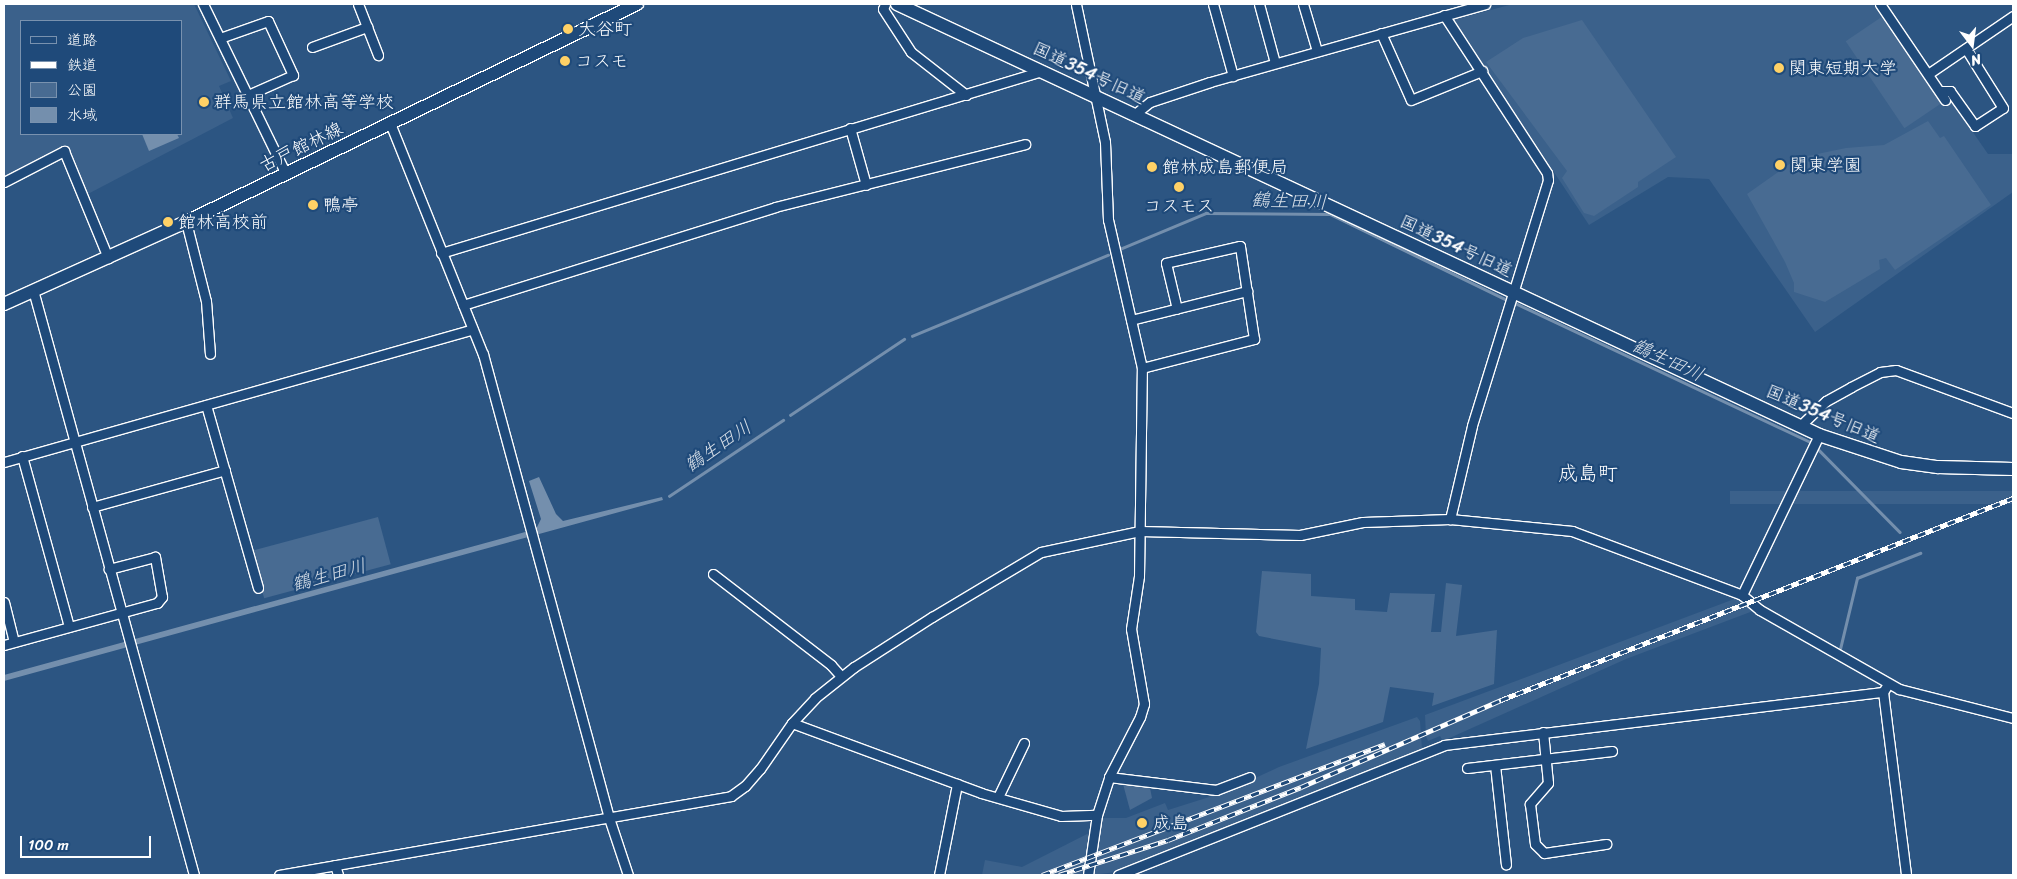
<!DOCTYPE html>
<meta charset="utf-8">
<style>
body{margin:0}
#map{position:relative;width:2017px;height:879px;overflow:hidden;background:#2c5582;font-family:Sriracha,"Klee One",sans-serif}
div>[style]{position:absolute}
.built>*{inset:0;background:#3b618b;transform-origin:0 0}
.green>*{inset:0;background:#486b92;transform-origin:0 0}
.water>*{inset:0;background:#748fad}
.stream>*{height:2.5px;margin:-1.25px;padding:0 1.25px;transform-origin:1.25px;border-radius:1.25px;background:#748fad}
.roads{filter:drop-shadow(1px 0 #fff) drop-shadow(-1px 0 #fff) drop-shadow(0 1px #fff) drop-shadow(0 -1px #fff)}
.street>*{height:9px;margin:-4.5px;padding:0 4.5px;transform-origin:4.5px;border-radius:4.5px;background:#1f4a7a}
.secondary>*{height:12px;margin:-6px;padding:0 6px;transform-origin:6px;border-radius:6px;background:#1f4a7a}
.rail>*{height:4.5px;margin-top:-2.25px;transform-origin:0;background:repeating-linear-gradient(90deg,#1f4a7a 0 8px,#fff 0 16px);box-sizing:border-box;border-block:1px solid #fff}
.dots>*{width:14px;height:14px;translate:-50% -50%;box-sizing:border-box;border:2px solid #1f4a7a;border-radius:50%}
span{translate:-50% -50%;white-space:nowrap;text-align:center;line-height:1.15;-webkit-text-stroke:4.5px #1f4a7a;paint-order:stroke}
.poi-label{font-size:18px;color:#fff}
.left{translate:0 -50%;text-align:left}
.street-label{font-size:18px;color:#fff}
.water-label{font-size:19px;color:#d5dde6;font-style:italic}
.quarter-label{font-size:20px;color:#fff}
.frame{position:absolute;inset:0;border:5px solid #fff;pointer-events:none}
.legend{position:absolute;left:20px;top:20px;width:162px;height:115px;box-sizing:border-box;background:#1f4a7a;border:1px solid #7992af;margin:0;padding:6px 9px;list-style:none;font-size:15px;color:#fff}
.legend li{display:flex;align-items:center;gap:10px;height:25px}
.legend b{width:25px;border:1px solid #7992af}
.north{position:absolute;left:1947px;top:20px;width:50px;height:50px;-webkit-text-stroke:4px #1f4a7a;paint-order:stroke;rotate:165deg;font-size:14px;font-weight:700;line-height:20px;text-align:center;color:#fff}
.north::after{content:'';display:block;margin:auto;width:18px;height:22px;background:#fff;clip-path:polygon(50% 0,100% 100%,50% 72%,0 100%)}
.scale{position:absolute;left:20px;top:836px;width:131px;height:22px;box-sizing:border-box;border:2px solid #fff;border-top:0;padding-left:6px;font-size:15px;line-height:18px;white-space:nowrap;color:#fff;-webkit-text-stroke:4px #1f4a7a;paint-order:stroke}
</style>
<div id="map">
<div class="built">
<div style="clip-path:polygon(evenodd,4px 4px,194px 4px,231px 81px,219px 86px,233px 118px,86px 195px,66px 146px,4px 179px,4px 4px,21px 21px,181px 21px,181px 134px,21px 134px,21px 21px)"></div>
<div style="clip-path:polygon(1513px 4px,1875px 4px,1945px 107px,1952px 102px,1988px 154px,2013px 154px,2013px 192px,1815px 332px,1709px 179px,1668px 177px,1589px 225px,1453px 20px)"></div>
<div style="left:2013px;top:491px;width:13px;height:283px;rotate:90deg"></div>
<div style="clip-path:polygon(1737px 598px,1744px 600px,1753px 611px,1626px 659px,1443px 741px,1440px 736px,1428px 741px,1426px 736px,1425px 715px)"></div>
<div style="clip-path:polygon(1417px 717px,1420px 721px,1422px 749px,1124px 871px,1092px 875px,1100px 818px,1126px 818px,1165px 803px,1168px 810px,1225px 792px,1279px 767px)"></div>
<div style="clip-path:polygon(1091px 832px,1085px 875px,982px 875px,985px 860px,1022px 867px)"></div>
</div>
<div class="green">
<div style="left:1883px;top:16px;width:105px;height:45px;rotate:56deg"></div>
<div style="clip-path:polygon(1582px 20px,1676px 157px,1638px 182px,1638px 187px,1594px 216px,1584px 213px,1562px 178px,1567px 171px,1486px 62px,1523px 38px)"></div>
<div style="clip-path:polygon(1928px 121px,1940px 138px,1944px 136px,1991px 205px,1895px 270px,1886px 258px,1879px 260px,1880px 269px,1825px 302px,1794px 292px,1794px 283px,1785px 262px,1747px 194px,1798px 158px,1846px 148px,1884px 145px)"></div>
<div style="left:378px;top:517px;width:49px;height:131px;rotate:75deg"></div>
<div style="clip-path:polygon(1262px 571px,1311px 574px,1311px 596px,1355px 599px,1355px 610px,1387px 612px,1390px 593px,1435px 594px,1431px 632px,1441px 632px,1446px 583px,1462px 585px,1456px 636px,1497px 630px,1494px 684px,1432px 706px,1434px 693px,1390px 687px,1383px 722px,1306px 749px,1319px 684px,1321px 648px,1259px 636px,1256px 632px)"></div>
<div style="clip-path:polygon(1123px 784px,1150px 788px,1152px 798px,1130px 810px)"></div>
</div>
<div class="water">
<div style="clip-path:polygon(142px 134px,177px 134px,179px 138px,149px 151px)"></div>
<div style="clip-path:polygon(539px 477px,556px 514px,563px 521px,662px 497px,663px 500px,4px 681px,4px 675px,536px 529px,541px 519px,529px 481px)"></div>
</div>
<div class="stream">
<div style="left:1120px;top:249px;width:93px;rotate:-22.7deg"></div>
<div style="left:1206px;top:213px;width:124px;rotate:0.5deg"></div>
<div style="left:1330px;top:214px;width:195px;rotate:25.9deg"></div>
<div style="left:1515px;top:303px;width:326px;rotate:25.2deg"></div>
<div style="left:912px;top:336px;width:212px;rotate:-22.5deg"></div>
<div style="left:790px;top:415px;width:137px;rotate:-33.7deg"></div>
<div style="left:1819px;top:450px;width:115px;rotate:45.4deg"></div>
<div style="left:669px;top:496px;width:137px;rotate:-33.7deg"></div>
<div style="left:1840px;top:649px;width:73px;rotate:-76.5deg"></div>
<div style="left:1857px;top:578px;width:68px;rotate:-21.6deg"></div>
</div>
<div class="roads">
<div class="street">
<div style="left:203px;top:4px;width:189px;rotate:64deg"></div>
<div style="left:358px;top:4px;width:55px;rotate:68.6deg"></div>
<div style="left:885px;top:4px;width:5px;rotate:112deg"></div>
<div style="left:883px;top:9px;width:51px;rotate:56.9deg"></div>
<div style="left:911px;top:52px;width:70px;rotate:38deg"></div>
<div style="left:1213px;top:4px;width:75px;rotate:74.5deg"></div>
<div style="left:1259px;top:4px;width:61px;rotate:74.8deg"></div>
<div style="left:1303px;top:4px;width:49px;rotate:73.4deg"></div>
<div style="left:1880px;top:4px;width:116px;rotate:55.9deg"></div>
<div style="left:1444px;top:15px;width:189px;rotate:56.9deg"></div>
<div style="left:1547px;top:173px;width:7px;rotate:82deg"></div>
<div style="left:1548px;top:180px;width:257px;rotate:107.2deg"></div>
<div style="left:1472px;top:426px;width:96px;rotate:103.3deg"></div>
<div style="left:1381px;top:33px;width:73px;rotate:65.9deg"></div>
<div style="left:1411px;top:100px;width:77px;rotate:-22.2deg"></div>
<div style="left:220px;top:38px;width:51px;rotate:-19.5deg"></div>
<div style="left:268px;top:21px;width:60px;rotate:65.2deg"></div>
<div style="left:293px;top:75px;width:49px;rotate:156deg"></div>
<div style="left:312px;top:47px;width:59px;rotate:-20deg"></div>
<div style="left:1928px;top:74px;width:103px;rotate:-34.3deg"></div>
<div style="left:1940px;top:91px;width:10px"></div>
<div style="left:1950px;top:91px;width:43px;rotate:54.5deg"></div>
<div style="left:1975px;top:126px;width:33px;rotate:-33deg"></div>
<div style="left:2003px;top:108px;width:70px;rotate:-122.1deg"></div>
<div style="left:1135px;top:114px;width:19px;rotate:-39deg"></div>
<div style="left:1150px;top:102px;width:63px;rotate:-18.4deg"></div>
<div style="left:1210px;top:82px;width:286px;rotate:-15.8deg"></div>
<div style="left:390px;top:123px;width:249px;rotate:68.1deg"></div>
<div style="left:483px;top:354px;width:481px;rotate:74.8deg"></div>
<div style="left:609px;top:818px;width:60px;rotate:71.6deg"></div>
<div style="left:850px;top:128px;width:59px;rotate:74.3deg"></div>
<div style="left:4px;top:182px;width:68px;rotate:-27.3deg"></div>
<div style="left:64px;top:151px;width:116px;rotate:67.6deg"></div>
<div style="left:186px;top:222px;width:81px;rotate:75.8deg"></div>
<div style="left:206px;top:301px;width:53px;rotate:85.7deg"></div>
<div style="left:441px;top:253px;width:628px;rotate:-16.85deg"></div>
<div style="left:33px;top:290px;width:607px;rotate:74.61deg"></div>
<div style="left:463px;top:305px;width:327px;rotate:-17.4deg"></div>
<div style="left:775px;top:207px;width:258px;rotate:-14.1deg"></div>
<div style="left:1131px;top:320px;width:120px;rotate:-14deg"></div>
<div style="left:1142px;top:368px;width:116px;rotate:-14.5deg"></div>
<div style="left:1254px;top:339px;width:94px;rotate:-98.6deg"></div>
<div style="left:1240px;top:246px;width:76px;rotate:167.1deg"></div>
<div style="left:1166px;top:263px;width:47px;rotate:76.6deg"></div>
<div style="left:206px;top:405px;width:190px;rotate:74.1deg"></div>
<div style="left:1800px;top:426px;width:36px;rotate:-44deg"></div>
<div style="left:1826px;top:401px;width:29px;rotate:-29deg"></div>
<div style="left:1851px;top:387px;width:33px;rotate:-27deg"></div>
<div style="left:1880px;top:372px;width:16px;rotate:-7deg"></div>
<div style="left:1896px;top:370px;width:125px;rotate:20.2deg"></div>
<div style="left:22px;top:456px;width:177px;rotate:74.6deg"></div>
<div style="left:4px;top:462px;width:487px;rotate:-15.8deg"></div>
<div style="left:92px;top:507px;width:138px;rotate:-15.5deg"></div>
<div style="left:713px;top:574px;width:149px;rotate:37.6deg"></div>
<div style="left:831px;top:665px;width:15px;rotate:48deg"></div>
<div style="left:1742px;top:595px;width:178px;rotate:-64.3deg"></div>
<div style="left:4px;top:602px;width:41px;rotate:76deg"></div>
<div style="left:4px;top:645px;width:159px;rotate:-15.4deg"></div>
<div style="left:157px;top:603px;width:8px;rotate:-50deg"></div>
<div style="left:162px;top:597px;width:41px;rotate:-99.9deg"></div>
<div style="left:155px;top:557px;width:48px;rotate:165.4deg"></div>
<div style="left:1883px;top:692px;width:184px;rotate:82.8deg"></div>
<div style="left:792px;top:723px;width:202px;rotate:20.3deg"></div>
<div style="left:981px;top:793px;width:83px;rotate:16deg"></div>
<div style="left:1061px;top:816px;width:36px;rotate:-2deg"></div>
<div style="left:1097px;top:815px;width:40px;rotate:-72deg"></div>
<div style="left:1109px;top:777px;width:68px;rotate:-62.7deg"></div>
<div style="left:1140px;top:717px;width:14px;rotate:-73deg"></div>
<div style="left:1144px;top:704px;width:76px;rotate:-99.8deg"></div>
<div style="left:1131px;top:629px;width:54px;rotate:-81.4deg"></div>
<div style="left:1139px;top:576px;width:208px;rotate:-89.2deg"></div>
<div style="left:1142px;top:368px;width:152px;rotate:-102.9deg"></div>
<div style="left:1108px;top:220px;width:78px;rotate:-92.2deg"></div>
<div style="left:1105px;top:142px;width:141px;rotate:-101.9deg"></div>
<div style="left:1543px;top:732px;width:51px;rotate:84.4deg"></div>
<div style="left:1548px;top:783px;width:28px;rotate:131deg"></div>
<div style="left:1530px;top:804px;width:40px;rotate:82.9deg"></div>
<div style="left:1535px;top:844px;width:13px;rotate:45deg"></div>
<div style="left:1544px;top:853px;width:63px;rotate:-8.3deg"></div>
<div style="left:1495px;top:765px;width:100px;rotate:83.7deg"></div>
<div style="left:1467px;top:768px;width:146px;rotate:-6.7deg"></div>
<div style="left:1109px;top:777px;width:108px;rotate:6.9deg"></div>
<div style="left:1216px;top:790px;width:36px;rotate:-21deg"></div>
<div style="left:998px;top:797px;width:60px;rotate:-64.3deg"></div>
<div style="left:335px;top:865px;width:10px;rotate:73deg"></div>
<div style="left:279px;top:875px;width:459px;rotate:-9.9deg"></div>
<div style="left:731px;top:796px;width:17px;rotate:-36deg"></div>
<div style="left:745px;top:786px;width:23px;rotate:-49deg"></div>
<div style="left:760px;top:769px;width:56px;rotate:-55.2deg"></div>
<div style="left:792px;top:723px;width:34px;rotate:-47deg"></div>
<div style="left:815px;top:698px;width:50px;rotate:-38.5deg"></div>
<div style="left:854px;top:667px;width:93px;rotate:-32.7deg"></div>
<div style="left:932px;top:617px;width:127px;rotate:-30.8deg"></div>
<div style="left:1041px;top:552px;width:101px;rotate:-12deg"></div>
<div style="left:1140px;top:531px;width:160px;rotate:1.4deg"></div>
<div style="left:1300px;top:535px;width:64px;rotate:-11.7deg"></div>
<div style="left:1363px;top:522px;width:87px;rotate:-2deg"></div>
<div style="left:1450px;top:519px;width:123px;rotate:5.6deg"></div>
<div style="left:1572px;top:531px;width:182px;rotate:20.6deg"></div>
<div style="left:1742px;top:595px;width:23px;rotate:40deg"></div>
<div style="left:1760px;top:610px;width:160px;rotate:29.6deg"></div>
<div style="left:1899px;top:689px;width:118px;rotate:14.3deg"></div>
<div style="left:939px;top:875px;width:93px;rotate:-78.8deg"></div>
<div style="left:1088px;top:875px;width:61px;rotate:-81.5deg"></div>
<div style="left:1118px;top:875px;width:351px;rotate:-21.7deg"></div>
<div style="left:1444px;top:745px;width:442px;rotate:-6.9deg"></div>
<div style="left:1883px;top:692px;width:9px;rotate:-58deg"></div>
</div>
<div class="secondary">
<div style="left:897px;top:4px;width:1018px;rotate:25.05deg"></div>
<div style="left:1819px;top:435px;width:86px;rotate:18.2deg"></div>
<div style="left:1901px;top:462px;width:37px;rotate:8deg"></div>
<div style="left:1938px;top:467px;width:75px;rotate:1.5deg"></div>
<div style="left:4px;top:304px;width:200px;rotate:-24.3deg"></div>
<div style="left:186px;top:222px;width:501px;rotate:-25.8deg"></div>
</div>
</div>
<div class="rail">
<div style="left:1042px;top:875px;width:367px;rotate:-20.9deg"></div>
<div style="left:1059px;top:875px;width:114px;rotate:-17.8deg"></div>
<div style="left:1168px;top:840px;width:143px;rotate:-21.7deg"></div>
<div style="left:1301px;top:787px;width:218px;rotate:-23.5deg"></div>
<div style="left:1501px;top:700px;width:550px;rotate:-21.53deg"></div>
</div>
<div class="dots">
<div style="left:568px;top:29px;background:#ffd166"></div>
<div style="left:565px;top:61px;background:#ffd166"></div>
<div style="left:1779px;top:68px;background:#ffd166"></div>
<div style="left:204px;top:102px;background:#ffd166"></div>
<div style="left:1780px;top:165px;background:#ffd166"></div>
<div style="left:1152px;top:167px;background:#ffd166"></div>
<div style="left:1179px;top:187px;background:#ffd166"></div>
<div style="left:313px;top:205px;background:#ffd166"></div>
<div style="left:168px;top:222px;background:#ffd166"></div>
<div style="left:1142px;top:823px;background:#ffd166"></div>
</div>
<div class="poi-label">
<span class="left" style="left:578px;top:29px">大谷町</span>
<span class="left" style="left:575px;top:61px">コスモ</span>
<span class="left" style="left:1789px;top:68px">関東短期大学</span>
<span class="left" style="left:214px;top:102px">群馬県立館林高等学校</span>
<span class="left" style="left:1790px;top:165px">関東学園</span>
<span class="left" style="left:1162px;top:167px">館林成島郵便局</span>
<span class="left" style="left:323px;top:205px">鴨亭</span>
<span style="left:1179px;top:206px">コスモス</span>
<span class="left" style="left:178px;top:222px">館林高校前</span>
<span class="left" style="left:1153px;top:823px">成島</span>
</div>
<div class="street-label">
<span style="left:1089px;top:73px;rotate:25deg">国道354号旧道</span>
<span style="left:301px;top:147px;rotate:-26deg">古戸館林線</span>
<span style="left:1456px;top:246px;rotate:25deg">国道354号旧道</span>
<span style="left:1823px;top:414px;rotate:23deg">国道354号旧道</span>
</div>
<div class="water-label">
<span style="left:1289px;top:201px;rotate:2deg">鶴生田川</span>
<span style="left:1668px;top:360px;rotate:25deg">鶴生田川</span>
<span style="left:718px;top:446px;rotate:-34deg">鶴生田川</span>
<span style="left:329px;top:575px;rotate:-15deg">鶴生田川</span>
</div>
<div class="quarter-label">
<span style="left:1588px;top:473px">成島町</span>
</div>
<div class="frame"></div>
<ul class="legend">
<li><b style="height:6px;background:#1f4a7a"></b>道路</li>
<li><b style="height:6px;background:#fff"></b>鉄道</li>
<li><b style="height:14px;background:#486b92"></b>公園</li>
<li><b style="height:14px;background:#748fad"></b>水域</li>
</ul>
<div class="north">N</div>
<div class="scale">100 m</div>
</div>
